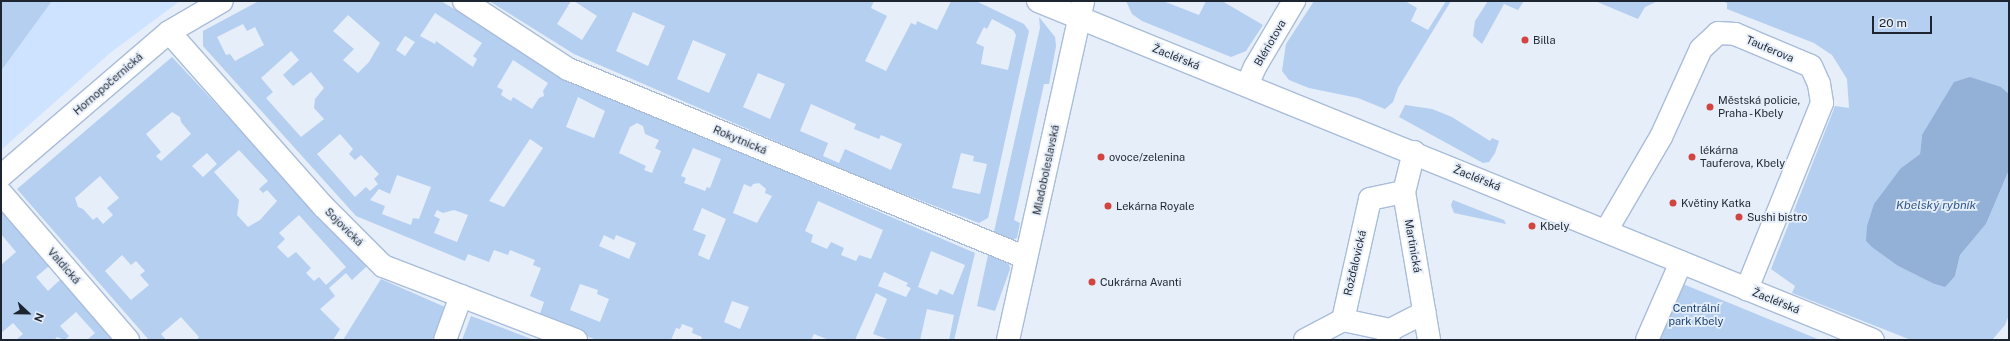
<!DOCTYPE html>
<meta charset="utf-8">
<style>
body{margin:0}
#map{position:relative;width:2010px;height:341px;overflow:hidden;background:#e5eef9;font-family:"Public Sans",sans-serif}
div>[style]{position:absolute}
.built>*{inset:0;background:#cee3ff}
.green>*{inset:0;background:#b5cff1}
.water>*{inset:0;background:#93b0d7}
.roads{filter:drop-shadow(1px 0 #a9bdd9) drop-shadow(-1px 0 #a9bdd9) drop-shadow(0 1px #a9bdd9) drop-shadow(0 -1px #a9bdd9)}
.minor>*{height:22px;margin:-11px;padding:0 11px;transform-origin:11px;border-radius:11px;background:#fff}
.major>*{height:22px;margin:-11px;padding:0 11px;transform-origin:11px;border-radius:11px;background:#fff}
.dots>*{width:11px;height:11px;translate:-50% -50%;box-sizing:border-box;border:2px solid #e5eef9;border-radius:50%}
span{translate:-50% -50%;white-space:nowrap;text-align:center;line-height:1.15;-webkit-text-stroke:3.5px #e5eef9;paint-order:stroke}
.poi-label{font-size:11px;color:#1d2530}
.left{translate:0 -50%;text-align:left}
.street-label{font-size:11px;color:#1d2530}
.park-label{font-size:11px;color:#1c4273}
.water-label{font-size:12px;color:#31578a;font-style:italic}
.frame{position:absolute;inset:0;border:2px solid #1d2530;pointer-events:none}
.north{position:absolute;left:8px;top:293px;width:40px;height:40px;-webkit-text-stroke:3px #e5eef9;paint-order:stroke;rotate:112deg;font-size:11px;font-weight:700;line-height:16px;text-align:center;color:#1d2530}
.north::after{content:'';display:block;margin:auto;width:14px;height:18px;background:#1d2530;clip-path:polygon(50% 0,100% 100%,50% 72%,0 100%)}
.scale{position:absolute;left:1872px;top:16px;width:60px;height:18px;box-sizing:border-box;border:2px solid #1d2530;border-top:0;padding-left:5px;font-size:12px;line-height:14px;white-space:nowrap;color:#1d2530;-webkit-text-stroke:3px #e5eef9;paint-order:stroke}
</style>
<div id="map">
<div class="built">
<div style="clip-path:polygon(52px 1px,180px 1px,110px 53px,1px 150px,1px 71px)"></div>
</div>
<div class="green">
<div style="clip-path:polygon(1px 1px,52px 1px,1px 71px)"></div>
<div style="clip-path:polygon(evenodd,259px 1px,441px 1px,565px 77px,975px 253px,954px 340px,949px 340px,954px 315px,927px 309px,920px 340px,890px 340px,873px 334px,887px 299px,876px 293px,855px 340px,829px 340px,814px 334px,811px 340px,701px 340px,702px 337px,692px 333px,693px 328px,682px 324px,680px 329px,676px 328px,671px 340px,597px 340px,538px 319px,544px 302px,530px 296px,541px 268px,533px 265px,535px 260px,510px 250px,508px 255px,494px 250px,489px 262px,468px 254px,465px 261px,356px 216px,203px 46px,203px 31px,259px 1px,435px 13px,482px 43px,473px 56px,477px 59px,473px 67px,436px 41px,435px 44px,420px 36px,435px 13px,259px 1px,348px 15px,380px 43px,369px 62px,358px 73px,343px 60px,354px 49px,333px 31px,348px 15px,259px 1px,243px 24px,247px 31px,255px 27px,264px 45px,235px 61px,230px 54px,226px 55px,217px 37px,243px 24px,259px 1px,405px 36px,415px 42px,405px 56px,396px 50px,405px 36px,259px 1px,291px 51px,299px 60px,283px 75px,293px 86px,311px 72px,324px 88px,315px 99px,314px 108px,324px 119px,301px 137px,266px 98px,273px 92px,261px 78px,291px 51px,259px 1px,513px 60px,548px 83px,543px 91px,544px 96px,539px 98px,532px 109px,513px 97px,511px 101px,501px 95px,503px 90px,497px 87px,513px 60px,259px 1px,578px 97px,605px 111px,594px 138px,566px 127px,578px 97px,259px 1px,637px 123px,643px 126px,645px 134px,659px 140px,655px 148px,661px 151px,652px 173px,644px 170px,646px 166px,619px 153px,630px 127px,637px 123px,259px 1px,340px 134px,353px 149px,349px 154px,355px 160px,361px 155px,379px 174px,374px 179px,378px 184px,370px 191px,366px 187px,355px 197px,317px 154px,340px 134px,259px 1px,530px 139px,543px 148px,504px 207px,489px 201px,530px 139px,259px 1px,693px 148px,721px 159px,710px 188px,707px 187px,705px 191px,684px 183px,686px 178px,681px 176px,693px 148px,259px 1px,397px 175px,431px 187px,419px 219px,413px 218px,411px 225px,382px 214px,385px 206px,370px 200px,379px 189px,390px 194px,397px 175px,259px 1px,759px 183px,766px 189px,765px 193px,772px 196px,757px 223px,733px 213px,744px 184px,751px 187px,753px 184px,759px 183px,259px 1px,818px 201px,883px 230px,871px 259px,859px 255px,856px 261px,841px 255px,844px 248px,831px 242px,827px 249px,811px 242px,813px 235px,805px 231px,818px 201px,259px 1px,702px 208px,726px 219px,709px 260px,698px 255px,706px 235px,693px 230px,702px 208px,259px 1px,437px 210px,443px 213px,454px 210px,468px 215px,457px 242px,434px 233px,440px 219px,434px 216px,437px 210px,259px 1px,604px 235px,614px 240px,616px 235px,636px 243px,629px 259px,599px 246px,604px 235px,259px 1px,931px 251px,965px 265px,953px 295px,940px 289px,937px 295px,918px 287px,931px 251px,259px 1px,884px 272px,908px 283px,906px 286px,911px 288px,906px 297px,878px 286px,884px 272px,259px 1px,580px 284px,598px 290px,597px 294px,609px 299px,600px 322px,570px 310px,580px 284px,259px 1px,732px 301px,749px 307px,740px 329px,724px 322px,732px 301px)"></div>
<div style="clip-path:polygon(evenodd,489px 1px,571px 1px,557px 24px,582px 40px,597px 16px,574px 1px,874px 1px,871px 8px,887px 16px,865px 61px,886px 71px,911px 23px,916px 25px,917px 21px,937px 30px,951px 1px,976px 1px,1024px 24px,1029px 31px,988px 218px,979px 223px,852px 174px,574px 54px,489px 1px,633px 12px,665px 26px,648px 66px,616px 51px,633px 12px,489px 1px,992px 19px,1013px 30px,1016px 35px,1008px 70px,981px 64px,984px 47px,976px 43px,984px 27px,987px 29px,992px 19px,489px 1px,693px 40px,726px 54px,709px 93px,677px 79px,693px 40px,489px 1px,758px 73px,785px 84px,770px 119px,743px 107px,758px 73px,489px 1px,811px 104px,856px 124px,854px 129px,879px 139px,881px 135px,902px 144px,891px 170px,845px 149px,839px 163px,823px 156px,828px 143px,800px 131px,811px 104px,489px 1px,961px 153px,974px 156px,973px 161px,987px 164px,980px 194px,952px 188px,961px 153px)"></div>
<div style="clip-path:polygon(1126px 1px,1163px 1px,1199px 15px,1206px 1px,1222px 1px,1263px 25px,1246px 51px,1231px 57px,1142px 21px,1132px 14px)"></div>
<div style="clip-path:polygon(1314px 1px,1405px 1px,1417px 8px,1411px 21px,1428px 30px,1446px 1px,1451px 1px,1398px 88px,1393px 102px,1385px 109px,1358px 98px,1309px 88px,1289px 80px,1282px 71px,1286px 44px)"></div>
<div style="clip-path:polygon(1488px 1px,1524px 1px,1518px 10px,1504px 4px,1482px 44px,1473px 36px,1475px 21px)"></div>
<div style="clip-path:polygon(1595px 1px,1658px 1px,1645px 7px,1638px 19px)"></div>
<div style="clip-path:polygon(1722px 1px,2009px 1px,2009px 94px,2001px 87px,1922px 135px,1920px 154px,1901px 168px,1866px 241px,1898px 266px,1932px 283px,1955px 276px,1960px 255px,1986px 224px,2009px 170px,2009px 315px,2005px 325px,1992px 340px,1911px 340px,1792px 293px,1795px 286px,1771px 269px,1835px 106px,1849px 108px,1847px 79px,1832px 55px,1814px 43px,1727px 9px,1727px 3px)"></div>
<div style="clip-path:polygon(1039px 17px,1055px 37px,1056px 46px,1049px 84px,1044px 84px,1014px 220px,1020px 223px,1017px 238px,1008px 242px,993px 236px,1040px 28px)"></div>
<div style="clip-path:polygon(evenodd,172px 57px,367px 266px,352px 280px,346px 273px,329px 288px,335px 296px,320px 309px,340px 329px,333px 340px,196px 340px,199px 337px,181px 317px,161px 334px,166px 340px,149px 340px,17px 189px,172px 57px,172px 112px,180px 117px,181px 122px,191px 134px,161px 161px,156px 156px,161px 152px,146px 134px,172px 112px,172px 57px,239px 150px,268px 181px,259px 189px,263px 193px,267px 190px,277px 201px,260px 220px,248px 227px,237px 215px,239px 200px,214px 172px,239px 150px,172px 57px,207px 153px,217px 164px,203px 177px,192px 166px,207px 153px,172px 57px,100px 176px,119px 198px,107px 208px,113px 215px,103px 224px,97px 217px,93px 220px,83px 209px,78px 207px,75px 198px,100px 176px,172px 57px,299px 215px,346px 267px,326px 285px,319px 277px,314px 281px,306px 273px,311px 268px,296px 252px,288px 258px,277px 247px,285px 239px,279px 233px,299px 215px,172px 57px,122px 255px,131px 265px,136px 261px,145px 271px,140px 275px,149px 285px,131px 300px,105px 271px,122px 255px)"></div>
<div style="clip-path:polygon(1405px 105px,1432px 109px,1452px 117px,1490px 141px,1492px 138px,1499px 141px,1495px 153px,1489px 162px,1483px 163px,1399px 117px)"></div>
<div style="clip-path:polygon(1453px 200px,1504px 220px,1506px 224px,1454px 213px,1451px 205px)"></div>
<div style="clip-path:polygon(evenodd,1px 210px,115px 340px,87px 340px,95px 333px,76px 312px,60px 326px,69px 336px,65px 340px,57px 337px,54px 340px,16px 340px,23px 334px,13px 323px,1px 333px,1px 265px,16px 252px,1px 234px,1px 210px,49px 266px,61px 279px,48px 291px,36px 277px,49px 266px)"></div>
<div style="clip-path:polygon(988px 255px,1009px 264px,1010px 269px,995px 311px,977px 306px)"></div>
<div style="clip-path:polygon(381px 279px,445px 307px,432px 340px,343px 340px)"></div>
<div style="clip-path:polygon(1683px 284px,1820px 340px,1659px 340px)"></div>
<div style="clip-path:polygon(471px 316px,534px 340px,462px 340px)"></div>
</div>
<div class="water">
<div style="clip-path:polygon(1970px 77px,2001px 87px,2009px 94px,2009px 170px,1986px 224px,1960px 255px,1955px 276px,1945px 287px,1932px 283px,1898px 266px,1872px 247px,1866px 241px,1867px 226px,1874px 204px,1901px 168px,1920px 154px,1922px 135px,1954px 82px)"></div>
</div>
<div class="roads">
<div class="minor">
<div style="left:464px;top:1px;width:124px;rotate:33.2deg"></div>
<div style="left:568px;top:69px;width:495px;rotate:22.4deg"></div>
<div style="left:1038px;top:1px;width:901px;rotate:22.1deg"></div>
<div style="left:169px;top:32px;width:234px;rotate:48.5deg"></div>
<div style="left:324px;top:207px;width:83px;rotate:45deg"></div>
<div style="left:383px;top:266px;width:207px;rotate:21deg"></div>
<div style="left:1247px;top:85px;width:20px;rotate:-66deg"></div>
<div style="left:1255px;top:67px;width:77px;rotate:-59.4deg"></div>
<div style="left:1414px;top:152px;width:41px;rotate:104deg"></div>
<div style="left:1404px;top:192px;width:150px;rotate:80.4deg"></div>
<div style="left:1px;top:176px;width:221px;rotate:-40.6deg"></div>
<div style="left:169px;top:32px;width:61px;rotate:-30.3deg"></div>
<div style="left:1px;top:193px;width:194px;rotate:49.2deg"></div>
<div style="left:1606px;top:231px;width:109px;rotate:-59.7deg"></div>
<div style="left:1661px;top:137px;width:97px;rotate:-65.6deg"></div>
<div style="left:1701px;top:49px;width:23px;rotate:-43deg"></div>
<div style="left:1718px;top:33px;width:17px;rotate:3deg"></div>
<div style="left:1735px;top:34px;width:82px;rotate:22.8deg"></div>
<div style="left:1811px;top:66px;width:20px;rotate:66deg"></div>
<div style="left:1819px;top:84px;width:19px;rotate:81deg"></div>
<div style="left:1822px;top:103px;width:201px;rotate:112deg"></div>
<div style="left:1343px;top:320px;width:48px;rotate:12deg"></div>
<div style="left:445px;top:340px;width:47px;rotate:-70deg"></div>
<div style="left:1305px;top:340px;width:43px;rotate:-27.8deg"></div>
<div style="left:1343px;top:320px;width:124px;rotate:-77.4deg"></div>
<div style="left:1370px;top:199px;width:35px;rotate:-12deg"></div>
<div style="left:1388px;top:340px;width:10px;rotate:-79deg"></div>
<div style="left:1390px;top:330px;width:39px;rotate:-27deg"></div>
<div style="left:1647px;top:340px;width:85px;rotate:-66.4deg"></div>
</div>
<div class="major">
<div style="left:1008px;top:340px;width:347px;rotate:-77.5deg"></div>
</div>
</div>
<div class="dots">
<div style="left:1525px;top:40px;background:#d24440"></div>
<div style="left:1710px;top:107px;background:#d24440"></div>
<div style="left:1101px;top:157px;background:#d24440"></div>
<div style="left:1692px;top:157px;background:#d24440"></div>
<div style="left:1673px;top:203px;background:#d24440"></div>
<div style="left:1108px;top:206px;background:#d24440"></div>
<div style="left:1739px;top:217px;background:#d24440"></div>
<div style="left:1532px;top:226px;background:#d24440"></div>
<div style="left:1092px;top:282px;background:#d24440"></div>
</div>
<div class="poi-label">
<span class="left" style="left:1533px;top:40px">Billa</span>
<span class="left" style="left:1718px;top:107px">Městská policie,<br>Praha - Kbely</span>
<span class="left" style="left:1700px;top:157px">lékárna<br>Tauferova, Kbely</span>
<span class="left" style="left:1109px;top:157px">ovoce/zelenina</span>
<span class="left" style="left:1681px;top:203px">Květiny Katka</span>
<span class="left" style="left:1116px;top:206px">Lekárna Royale</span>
<span class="left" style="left:1747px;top:217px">Sushi bistro</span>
<span class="left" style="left:1540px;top:226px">Kbely</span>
<span class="left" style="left:1100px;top:282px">Cukrárna Avanti</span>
</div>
<div class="street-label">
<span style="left:1270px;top:43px;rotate:-60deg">Blériotova</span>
<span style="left:1770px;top:49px;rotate:23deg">Tauferova</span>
<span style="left:1176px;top:57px;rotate:22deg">Žacléřská</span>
<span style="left:108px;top:84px;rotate:-41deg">Hornopočernická</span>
<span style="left:740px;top:140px;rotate:23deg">Rokytnická</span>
<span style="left:1046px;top:170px;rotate:-78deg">Mladoboleslavská</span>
<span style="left:1477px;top:178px;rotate:22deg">Žacléřská</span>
<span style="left:344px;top:227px;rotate:45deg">Sojovická</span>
<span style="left:1413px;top:246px;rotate:80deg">Martinická</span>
<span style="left:1355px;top:263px;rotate:-77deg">Rožďalovická</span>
<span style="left:64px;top:266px;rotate:49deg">Valdická</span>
<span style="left:1776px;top:301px;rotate:22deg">Žacléřská</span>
</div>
<div class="park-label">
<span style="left:1696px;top:315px">Centrální<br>park Kbely</span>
</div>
<div class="water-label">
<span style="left:1936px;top:206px">Kbelský rybník</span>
</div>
<div class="frame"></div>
<div class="north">N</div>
<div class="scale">20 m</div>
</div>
